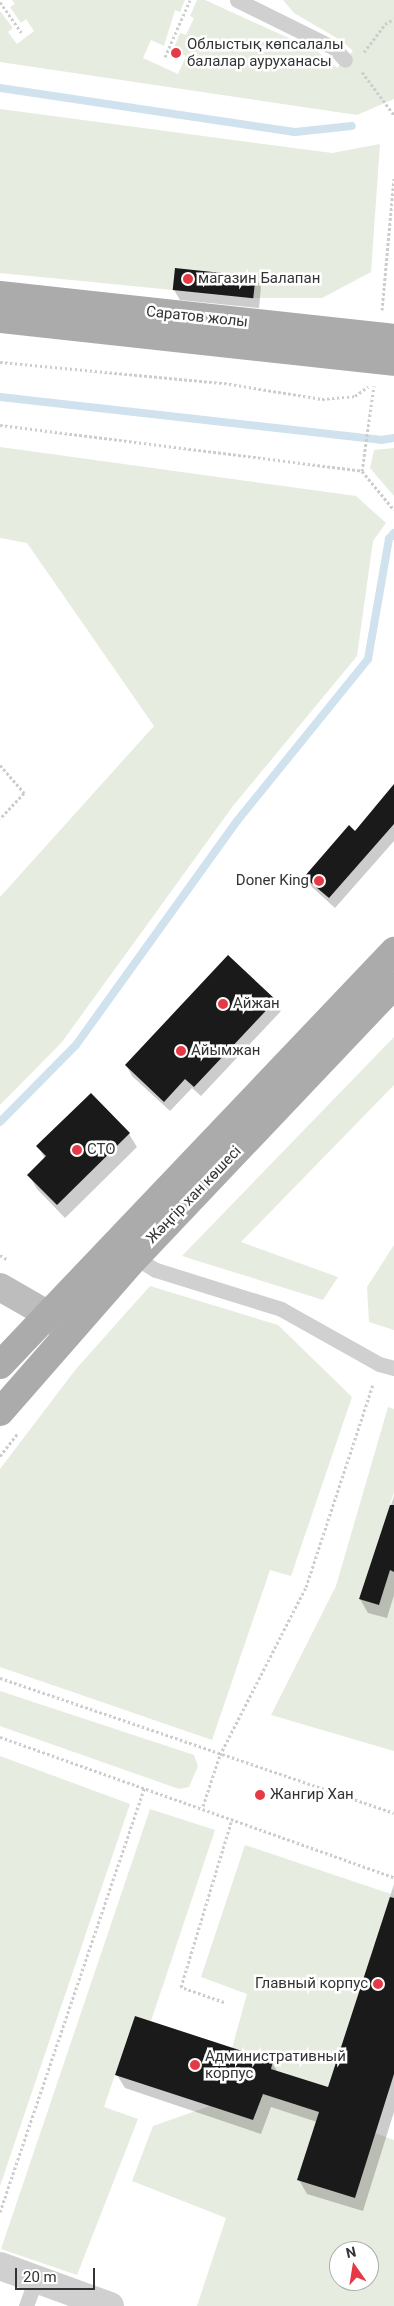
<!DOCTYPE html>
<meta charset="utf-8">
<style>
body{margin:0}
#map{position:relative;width:394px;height:2306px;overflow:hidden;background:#fff;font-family:Roboto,sans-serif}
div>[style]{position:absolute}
.green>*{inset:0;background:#e6ecdf}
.shadow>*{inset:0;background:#0003}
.stream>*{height:8px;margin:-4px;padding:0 4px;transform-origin:4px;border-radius:4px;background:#cfe2ee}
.building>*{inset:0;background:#1a1a1a;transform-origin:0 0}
.path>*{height:3px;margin-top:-1.5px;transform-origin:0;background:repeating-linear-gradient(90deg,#cdcdcd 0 2.5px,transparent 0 5px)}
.service>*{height:15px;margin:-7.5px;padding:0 7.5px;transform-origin:7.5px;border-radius:7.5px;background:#d0d0d0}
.minor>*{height:28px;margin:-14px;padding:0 14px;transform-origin:14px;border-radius:14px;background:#d0d0d0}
.secondary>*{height:28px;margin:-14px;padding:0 14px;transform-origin:14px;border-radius:14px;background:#bdbdbd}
.primary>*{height:28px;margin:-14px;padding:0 14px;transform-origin:14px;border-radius:14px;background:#ababab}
.dots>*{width:14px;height:14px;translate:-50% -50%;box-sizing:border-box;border:2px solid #fff;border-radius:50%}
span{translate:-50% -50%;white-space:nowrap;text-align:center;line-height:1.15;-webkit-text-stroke:5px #fff;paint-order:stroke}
.poi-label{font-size:15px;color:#333}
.left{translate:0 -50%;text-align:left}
.right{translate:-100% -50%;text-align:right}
.street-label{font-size:15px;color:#333}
.north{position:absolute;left:329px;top:2241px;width:50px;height:50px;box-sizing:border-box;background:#fff;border:1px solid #adadad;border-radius:50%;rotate:347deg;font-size:14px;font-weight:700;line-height:20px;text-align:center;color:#333}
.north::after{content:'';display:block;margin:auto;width:18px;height:22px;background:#e63946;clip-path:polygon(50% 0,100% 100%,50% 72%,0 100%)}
.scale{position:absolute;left:15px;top:2268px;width:80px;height:22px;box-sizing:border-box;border:2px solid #333;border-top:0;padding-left:6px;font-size:15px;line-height:18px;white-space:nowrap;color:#333;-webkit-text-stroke:4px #fff;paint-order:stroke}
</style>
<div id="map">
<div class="green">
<div style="clip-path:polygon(12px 0,185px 0,180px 12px,175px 10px,164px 46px,151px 40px,143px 58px,178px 74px,186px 56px,173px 50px,180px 33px,186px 35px,194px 18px,190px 16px,197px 0,205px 0,317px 51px,337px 68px,353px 51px,342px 41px,294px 13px,283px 0,394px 0,394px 99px,357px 115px,0 62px,0 11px,13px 28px,8px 32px,17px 44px,34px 31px,26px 19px,21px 23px,10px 7px,15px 4px)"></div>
<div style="clip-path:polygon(0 109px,332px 153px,380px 144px,371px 272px,322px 298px,253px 298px,255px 276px,176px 268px,173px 290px,0 273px)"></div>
<div style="clip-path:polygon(0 447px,356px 496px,386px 523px,373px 541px,357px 656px,233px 806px,62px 1042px,0 1105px,0 897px,154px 726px,27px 543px,0 538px)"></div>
<div style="clip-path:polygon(394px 448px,394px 496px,370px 468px,374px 450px)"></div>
<div style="clip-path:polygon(394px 1037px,394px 1085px,241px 1242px,338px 1277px,323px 1300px,182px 1256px)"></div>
<div style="clip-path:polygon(394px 1245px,394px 1330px,369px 1322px,367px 1287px)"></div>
<div style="clip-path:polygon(150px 1286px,278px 1325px,352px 1397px,291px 1576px,270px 1570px,212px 1740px,0 1667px,0 1469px,76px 1369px)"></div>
<div style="clip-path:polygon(388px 1407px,394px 1409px,394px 1492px,359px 1599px,379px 1605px,390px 1570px,394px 1572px,394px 1751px,271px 1715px,336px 1586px)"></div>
<div style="clip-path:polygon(0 1691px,194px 1755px,198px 1766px,189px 1787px,179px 1789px,0 1726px)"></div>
<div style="clip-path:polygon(0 1756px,130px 1804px,0 2186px)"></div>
<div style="clip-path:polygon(150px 1809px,215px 1830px,151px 2021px,135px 2016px,104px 2107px,138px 2119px,77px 2275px,1px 2249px)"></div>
<div style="clip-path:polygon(245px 1845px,391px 1894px,328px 2087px,271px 2069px,273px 2061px,232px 2048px,247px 1994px,201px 1977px)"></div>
<div style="clip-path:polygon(evenodd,263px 2094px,319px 2112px,298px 2180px,355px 2198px,375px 2133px,394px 2140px,394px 2306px,197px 2306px,226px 2218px,132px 2181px,153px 2126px,210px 2106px,253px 2120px,263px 2094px,339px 2251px,369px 2251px,369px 2281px,339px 2281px,339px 2251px)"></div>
</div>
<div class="shadow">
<div style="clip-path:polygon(255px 277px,261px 287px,259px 308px,180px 300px,174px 290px)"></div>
<div style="clip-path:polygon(394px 786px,394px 841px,335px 908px,312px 887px,306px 877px,355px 833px)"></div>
<div style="clip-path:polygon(275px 1001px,281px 1011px,201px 1096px,192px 1088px,170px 1111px,132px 1076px,126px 1065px)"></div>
<div style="clip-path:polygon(129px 1134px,137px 1147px,65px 1218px,37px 1189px,29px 1175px,45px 1159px,38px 1146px)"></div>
<div style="clip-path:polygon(394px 1496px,394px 1595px,387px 1618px,368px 1613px,360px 1599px)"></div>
<div style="clip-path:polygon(394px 1884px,394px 2112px,363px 2211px,307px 2194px,299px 2180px,317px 2122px,271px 2107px,261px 2134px,125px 2088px,117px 2075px,272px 2062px,278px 2073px,329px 2088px)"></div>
</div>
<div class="stream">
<div style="left:0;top:88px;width:298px;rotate:8.5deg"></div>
<div style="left:295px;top:132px;width:57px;rotate:-6deg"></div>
<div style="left:0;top:397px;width:383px;rotate:6.4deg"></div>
<div style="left:381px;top:440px;width:13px;rotate:-9deg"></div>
<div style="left:0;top:1122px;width:108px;rotate:-45.4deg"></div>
<div style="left:76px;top:1045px;width:276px;rotate:-54.3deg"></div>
<div style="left:237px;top:821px;width:208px;rotate:-51deg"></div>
<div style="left:368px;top:659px;width:122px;rotate:-80.1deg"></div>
<div style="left:389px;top:539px;width:8px;rotate:-50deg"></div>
</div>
<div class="building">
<div style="left:175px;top:268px;width:81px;height:22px;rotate:6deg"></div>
<div style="clip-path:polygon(394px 784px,394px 824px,329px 898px,304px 877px,349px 825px,355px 831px)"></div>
<div style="clip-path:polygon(228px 955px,276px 1000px,194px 1087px,185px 1079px,164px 1102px,125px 1065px)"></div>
<div style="clip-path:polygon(91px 1093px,130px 1133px,57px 1205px,27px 1175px,46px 1156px,36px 1146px)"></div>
<div style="clip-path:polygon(390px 1505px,394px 1505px,394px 1572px,390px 1570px,379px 1605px,359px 1599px)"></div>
<div style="clip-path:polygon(390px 1897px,394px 1898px,394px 2074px,355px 2198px,297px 2180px,319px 2112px,263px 2094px,253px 2120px,115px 2075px,135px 2016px,273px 2061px,271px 2069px,328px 2087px)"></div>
</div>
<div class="path">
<div style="left:0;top:2px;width:37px;rotate:55deg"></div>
<div style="left:364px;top:52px;width:35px;rotate:-53deg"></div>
<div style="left:385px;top:24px;width:10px;rotate:-29deg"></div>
<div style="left:165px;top:57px;width:62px;rotate:-66.3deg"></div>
<div style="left:362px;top:72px;width:54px;rotate:53.3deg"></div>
<div style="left:382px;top:310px;width:132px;rotate:-84.8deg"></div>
<div style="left:0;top:362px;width:225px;rotate:5.4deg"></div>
<div style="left:224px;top:383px;width:99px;rotate:9.3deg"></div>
<div style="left:322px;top:399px;width:33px;rotate:-5deg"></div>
<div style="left:355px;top:396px;width:16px;rotate:-35deg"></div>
<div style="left:0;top:425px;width:365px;rotate:7.2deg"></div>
<div style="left:362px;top:471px;width:50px;rotate:50.6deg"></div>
<div style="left:362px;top:471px;width:86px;rotate:-82deg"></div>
<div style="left:0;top:765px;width:37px;rotate:49deg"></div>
<div style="left:24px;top:793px;width:35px;rotate:133deg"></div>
<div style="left:0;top:1255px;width:9px;rotate:32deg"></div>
<div style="left:0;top:1456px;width:28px;rotate:-52deg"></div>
<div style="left:0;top:1678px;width:416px;rotate:18.9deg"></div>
<div style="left:0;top:1737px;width:418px;rotate:19.6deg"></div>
<div style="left:203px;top:1806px;width:54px;rotate:-71.6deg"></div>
<div style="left:220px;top:1755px;width:189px;rotate:-62.9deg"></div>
<div style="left:306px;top:1587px;width:214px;rotate:-71.7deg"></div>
<div style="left:224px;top:2002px;width:46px;rotate:-160.8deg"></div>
<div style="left:181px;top:1987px;width:176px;rotate:-73.1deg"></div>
<div style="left:0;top:2212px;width:449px;rotate:-71.2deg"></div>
</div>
<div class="service">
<div style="left:237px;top:0;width:108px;rotate:26.3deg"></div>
<div style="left:334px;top:48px;width:16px;rotate:47deg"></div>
<div style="left:129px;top:1254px;width:31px;rotate:31deg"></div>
<div style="left:156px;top:1270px;width:131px;rotate:17.3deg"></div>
<div style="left:281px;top:1309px;width:112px;rotate:29.3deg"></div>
<div style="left:379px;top:1364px;width:16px;rotate:15deg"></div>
<div style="left:26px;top:2306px;width:29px;rotate:-70deg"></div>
</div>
<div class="minor">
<div style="left:0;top:2266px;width:117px;rotate:20deg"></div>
</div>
<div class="secondary">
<div style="left:0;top:1287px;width:54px;rotate:29.9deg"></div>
<div style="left:47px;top:1314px;width:24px;rotate:42deg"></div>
</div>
<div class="primary">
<div style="left:0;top:295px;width:396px;rotate:6.2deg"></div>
<div style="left:0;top:319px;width:396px;rotate:6.2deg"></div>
<div style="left:0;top:1365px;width:572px;rotate:-46.42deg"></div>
<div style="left:0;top:1412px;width:205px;rotate:-48.8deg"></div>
<div style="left:135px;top:1258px;width:376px;rotate:-46.5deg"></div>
</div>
<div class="dots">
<div style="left:176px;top:53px;background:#e63946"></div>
<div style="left:188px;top:279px;background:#e63946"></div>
<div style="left:319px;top:881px;background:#e63946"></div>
<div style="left:223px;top:1004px;background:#e63946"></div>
<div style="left:181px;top:1051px;background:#e63946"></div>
<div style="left:77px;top:1150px;background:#e63946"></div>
<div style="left:260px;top:1795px;background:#e63946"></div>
<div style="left:378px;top:1984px;background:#e63946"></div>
<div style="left:195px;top:2065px;background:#e63946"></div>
</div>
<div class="poi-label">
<span class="left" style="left:187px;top:53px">Облыстық көпсалалы<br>балалар ауруханасы</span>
<span class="left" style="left:198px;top:279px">магазин Балапан</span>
<span class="right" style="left:309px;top:881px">Doner King</span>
<span class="left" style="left:233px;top:1004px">Айжан</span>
<span class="left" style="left:191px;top:1051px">Айымжан</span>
<span class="left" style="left:87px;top:1150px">СТО</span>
<span class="left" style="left:270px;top:1795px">Жангир Хан</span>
<span class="right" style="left:368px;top:1984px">Главный корпус</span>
<span class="left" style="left:205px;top:2065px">Административный<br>корпус</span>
</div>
<div class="street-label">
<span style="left:197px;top:317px;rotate:6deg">Саратов жолы</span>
<span style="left:194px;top:1195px;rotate:-46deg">Жәңгір хан көшесі</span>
</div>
<div class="north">N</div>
<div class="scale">20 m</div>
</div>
